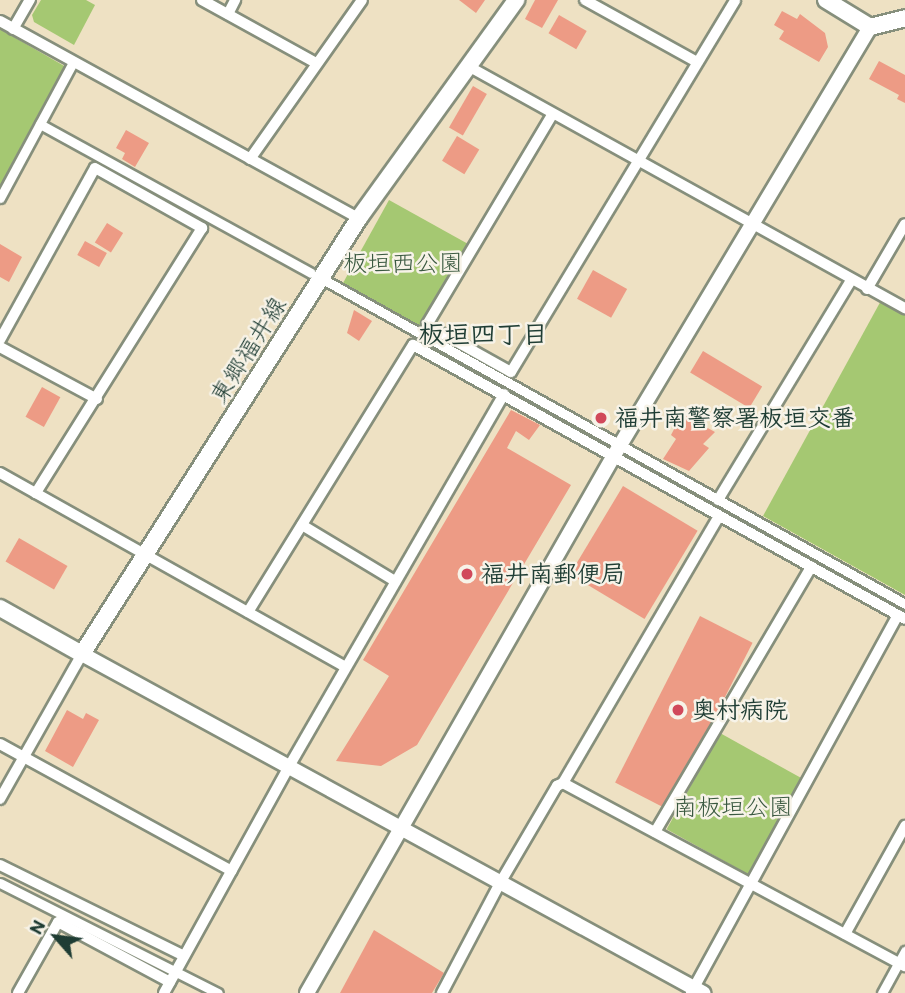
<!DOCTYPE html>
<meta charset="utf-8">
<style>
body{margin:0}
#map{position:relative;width:905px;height:993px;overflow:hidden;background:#eee1c3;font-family:Itim,"Klee One",sans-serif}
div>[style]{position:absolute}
.green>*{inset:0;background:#a5c872;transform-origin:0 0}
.building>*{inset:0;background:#ed9b85;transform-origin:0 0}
.roads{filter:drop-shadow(2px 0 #868f7c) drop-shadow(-2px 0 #868f7c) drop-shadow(0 2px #868f7c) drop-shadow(0 -2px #868f7c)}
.pedestrian>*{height:9px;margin:-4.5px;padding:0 4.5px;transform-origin:4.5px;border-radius:4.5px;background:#fff}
.minor>*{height:10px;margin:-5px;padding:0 5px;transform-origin:5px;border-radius:5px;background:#fff}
.tertiary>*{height:14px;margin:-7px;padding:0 7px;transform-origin:7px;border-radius:7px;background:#fff}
.secondary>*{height:16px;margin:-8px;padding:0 8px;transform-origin:8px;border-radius:8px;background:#fff}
.dots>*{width:19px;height:19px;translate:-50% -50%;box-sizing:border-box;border:4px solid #f7f3e8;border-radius:50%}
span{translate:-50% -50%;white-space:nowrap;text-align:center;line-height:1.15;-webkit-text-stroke:5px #f7f3e8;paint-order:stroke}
.park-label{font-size:24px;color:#3a5940}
.street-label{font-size:24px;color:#1f3d34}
.poi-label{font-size:24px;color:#1f3d34;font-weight:700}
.left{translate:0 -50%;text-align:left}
.neighbourhood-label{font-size:26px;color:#1f3d34;font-weight:700}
.north{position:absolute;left:21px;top:902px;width:70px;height:70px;-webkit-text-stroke:5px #f7f3e8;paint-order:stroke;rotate:298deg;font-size:19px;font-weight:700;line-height:28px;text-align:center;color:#1f3d34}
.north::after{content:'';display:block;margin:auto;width:24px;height:32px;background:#1f3d34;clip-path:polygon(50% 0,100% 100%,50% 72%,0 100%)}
</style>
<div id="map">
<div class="green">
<div style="clip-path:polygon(41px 0,86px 0,95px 5px,74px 45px,34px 22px,32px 15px)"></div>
<div style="clip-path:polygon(0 29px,66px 67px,0 188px)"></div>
<div style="left:389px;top:200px;width:90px;height:98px;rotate:29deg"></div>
<div style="clip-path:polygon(883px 297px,905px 308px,905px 595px,763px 516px)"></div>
<div style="left:720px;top:733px;width:96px;height:110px;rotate:29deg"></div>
</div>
<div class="building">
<div style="clip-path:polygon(459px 0,485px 0,476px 13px)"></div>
<div style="clip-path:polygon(535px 0,558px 0,542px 28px,525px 19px)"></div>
<div style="clip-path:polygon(782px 11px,797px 19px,800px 14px,825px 33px,828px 47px,819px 62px,779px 39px,784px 31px,774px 25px)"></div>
<div style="left:559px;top:15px;width:32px;height:21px;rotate:30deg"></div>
<div style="clip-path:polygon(879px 61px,905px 75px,905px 103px,897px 99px,899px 95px,869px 79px)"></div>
<div style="left:473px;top:86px;width:16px;height:48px;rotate:30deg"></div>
<div style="clip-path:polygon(126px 130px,149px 143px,135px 167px,122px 159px,125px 153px,116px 148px)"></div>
<div style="left:457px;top:136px;width:26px;height:29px;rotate:31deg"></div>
<div style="left:107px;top:223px;width:19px;height:23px;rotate:32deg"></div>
<div style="left:85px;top:241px;width:25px;height:16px;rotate:29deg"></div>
<div style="clip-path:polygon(0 244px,22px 257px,9px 282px,0 277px)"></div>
<div style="left:593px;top:270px;width:39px;height:33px;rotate:29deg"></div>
<div style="clip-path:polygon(354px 310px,372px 321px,359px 341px,347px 333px)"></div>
<div style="left:703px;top:351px;width:69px;height:25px;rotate:31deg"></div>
<div style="left:42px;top:387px;width:21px;height:34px;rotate:29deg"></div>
<div style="clip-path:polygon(511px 410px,540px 425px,529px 440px,516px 431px,507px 448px,571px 485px,417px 745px,381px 766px,336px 761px,389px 676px,363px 660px)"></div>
<div style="clip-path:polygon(682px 414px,715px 432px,703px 444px,709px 448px,689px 471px,663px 459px,676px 439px,671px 435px)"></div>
<div style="left:623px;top:486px;width:87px;height:103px;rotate:31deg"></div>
<div style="left:19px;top:538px;width:56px;height:27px;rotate:30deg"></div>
<div style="left:700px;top:616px;width:59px;height:187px;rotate:27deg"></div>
<div style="clip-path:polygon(67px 710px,83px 719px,86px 713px,99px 720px,73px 767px,45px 751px)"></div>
<div style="clip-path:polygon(374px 930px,444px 973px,432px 993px,340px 993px)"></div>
</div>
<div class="roads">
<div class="pedestrian">
<div style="left:40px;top:124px;width:309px;rotate:28.8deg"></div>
<div style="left:0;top:198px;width:150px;rotate:-61.7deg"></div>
<div style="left:328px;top:282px;width:661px;rotate:29.16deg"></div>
<div style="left:0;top:883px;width:244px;rotate:26.8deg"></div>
<div style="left:882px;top:993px;width:48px;rotate:-61.3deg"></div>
</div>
<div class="minor">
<div style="left:202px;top:0;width:130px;rotate:28.9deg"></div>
<div style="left:585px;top:0;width:128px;rotate:29deg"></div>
<div style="left:228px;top:14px;width:16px;rotate:-63deg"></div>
<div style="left:0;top:21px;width:409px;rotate:28.8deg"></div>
<div style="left:13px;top:29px;width:34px;rotate:-60deg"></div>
<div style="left:468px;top:66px;width:500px;rotate:29deg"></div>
<div style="left:552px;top:115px;width:244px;rotate:120.8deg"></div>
<div style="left:427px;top:325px;width:96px;rotate:29.2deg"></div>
<div style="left:511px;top:372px;width:434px;rotate:-58.9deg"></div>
<div style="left:250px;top:159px;width:194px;rotate:-54.8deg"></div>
<div style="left:867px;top:289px;width:75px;rotate:-59.7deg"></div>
<div style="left:0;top:340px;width:196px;rotate:-61.1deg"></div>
<div style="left:95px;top:168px;width:123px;rotate:29.3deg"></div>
<div style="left:202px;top:228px;width:313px;rotate:122.1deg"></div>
<div style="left:0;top:347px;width:110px;rotate:28.2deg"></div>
<div style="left:0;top:473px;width:396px;rotate:29.3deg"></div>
<div style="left:718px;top:500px;width:257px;rotate:-58.8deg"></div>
<div style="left:719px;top:516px;width:309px;rotate:120.3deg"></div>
<div style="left:563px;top:783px;width:388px;rotate:28.2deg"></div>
<div style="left:302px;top:525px;width:109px;rotate:31.1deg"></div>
<div style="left:248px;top:612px;width:314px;rotate:-58.3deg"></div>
<div style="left:413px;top:345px;width:563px;rotate:29.11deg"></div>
<div style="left:0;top:744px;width:264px;rotate:28.7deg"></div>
<div style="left:0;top:799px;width:167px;rotate:-60.5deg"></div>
<div style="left:655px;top:832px;width:308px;rotate:-59.5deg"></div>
<div style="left:0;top:865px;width:205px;rotate:26.3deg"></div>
<div style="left:845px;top:934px;width:124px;rotate:-60.9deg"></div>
<div style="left:18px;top:993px;width:81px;rotate:-60.6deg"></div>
<div style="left:58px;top:922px;width:127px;rotate:28.2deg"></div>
<div style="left:164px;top:993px;width:255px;rotate:-61.1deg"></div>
<div style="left:287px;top:770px;width:434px;rotate:-60deg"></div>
<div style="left:442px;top:993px;width:124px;rotate:-62.2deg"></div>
<div style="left:500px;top:883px;width:113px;rotate:-59.6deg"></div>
<div style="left:557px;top:786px;width:7px;rotate:-27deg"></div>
<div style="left:691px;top:993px;width:431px;rotate:-61.3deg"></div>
</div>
<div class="tertiary">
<div style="left:82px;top:654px;width:708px;rotate:28.63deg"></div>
<div style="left:307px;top:993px;width:617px;rotate:-60.28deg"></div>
<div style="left:613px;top:457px;width:501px;rotate:-59.13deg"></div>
</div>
<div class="secondary">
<div style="left:826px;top:0;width:52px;rotate:31.5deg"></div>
<div style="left:870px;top:27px;width:36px;rotate:-14deg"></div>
<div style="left:0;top:608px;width:94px;rotate:29.3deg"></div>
<div style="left:82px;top:654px;width:517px;rotate:-57.57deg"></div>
<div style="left:359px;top:218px;width:269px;rotate:-54.2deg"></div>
</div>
</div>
<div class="dots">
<div style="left:601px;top:418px;background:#d1495b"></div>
<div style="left:467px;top:574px;background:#d1495b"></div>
<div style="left:678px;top:710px;background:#d1495b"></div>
</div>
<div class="park-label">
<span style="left:403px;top:263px">板垣西公園</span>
<span style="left:733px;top:807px">南板垣公園</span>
</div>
<div class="street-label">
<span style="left:248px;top:350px;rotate:-58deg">東郷福井線</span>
</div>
<div class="poi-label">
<span class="left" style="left:615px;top:418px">福井南警察署板垣交番</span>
<span class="left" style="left:481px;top:574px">福井南郵便局</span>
<span class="left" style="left:692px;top:710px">奥村病院</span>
</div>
<div class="neighbourhood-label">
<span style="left:483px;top:335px">板垣四丁目</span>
</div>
<div class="north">N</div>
</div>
